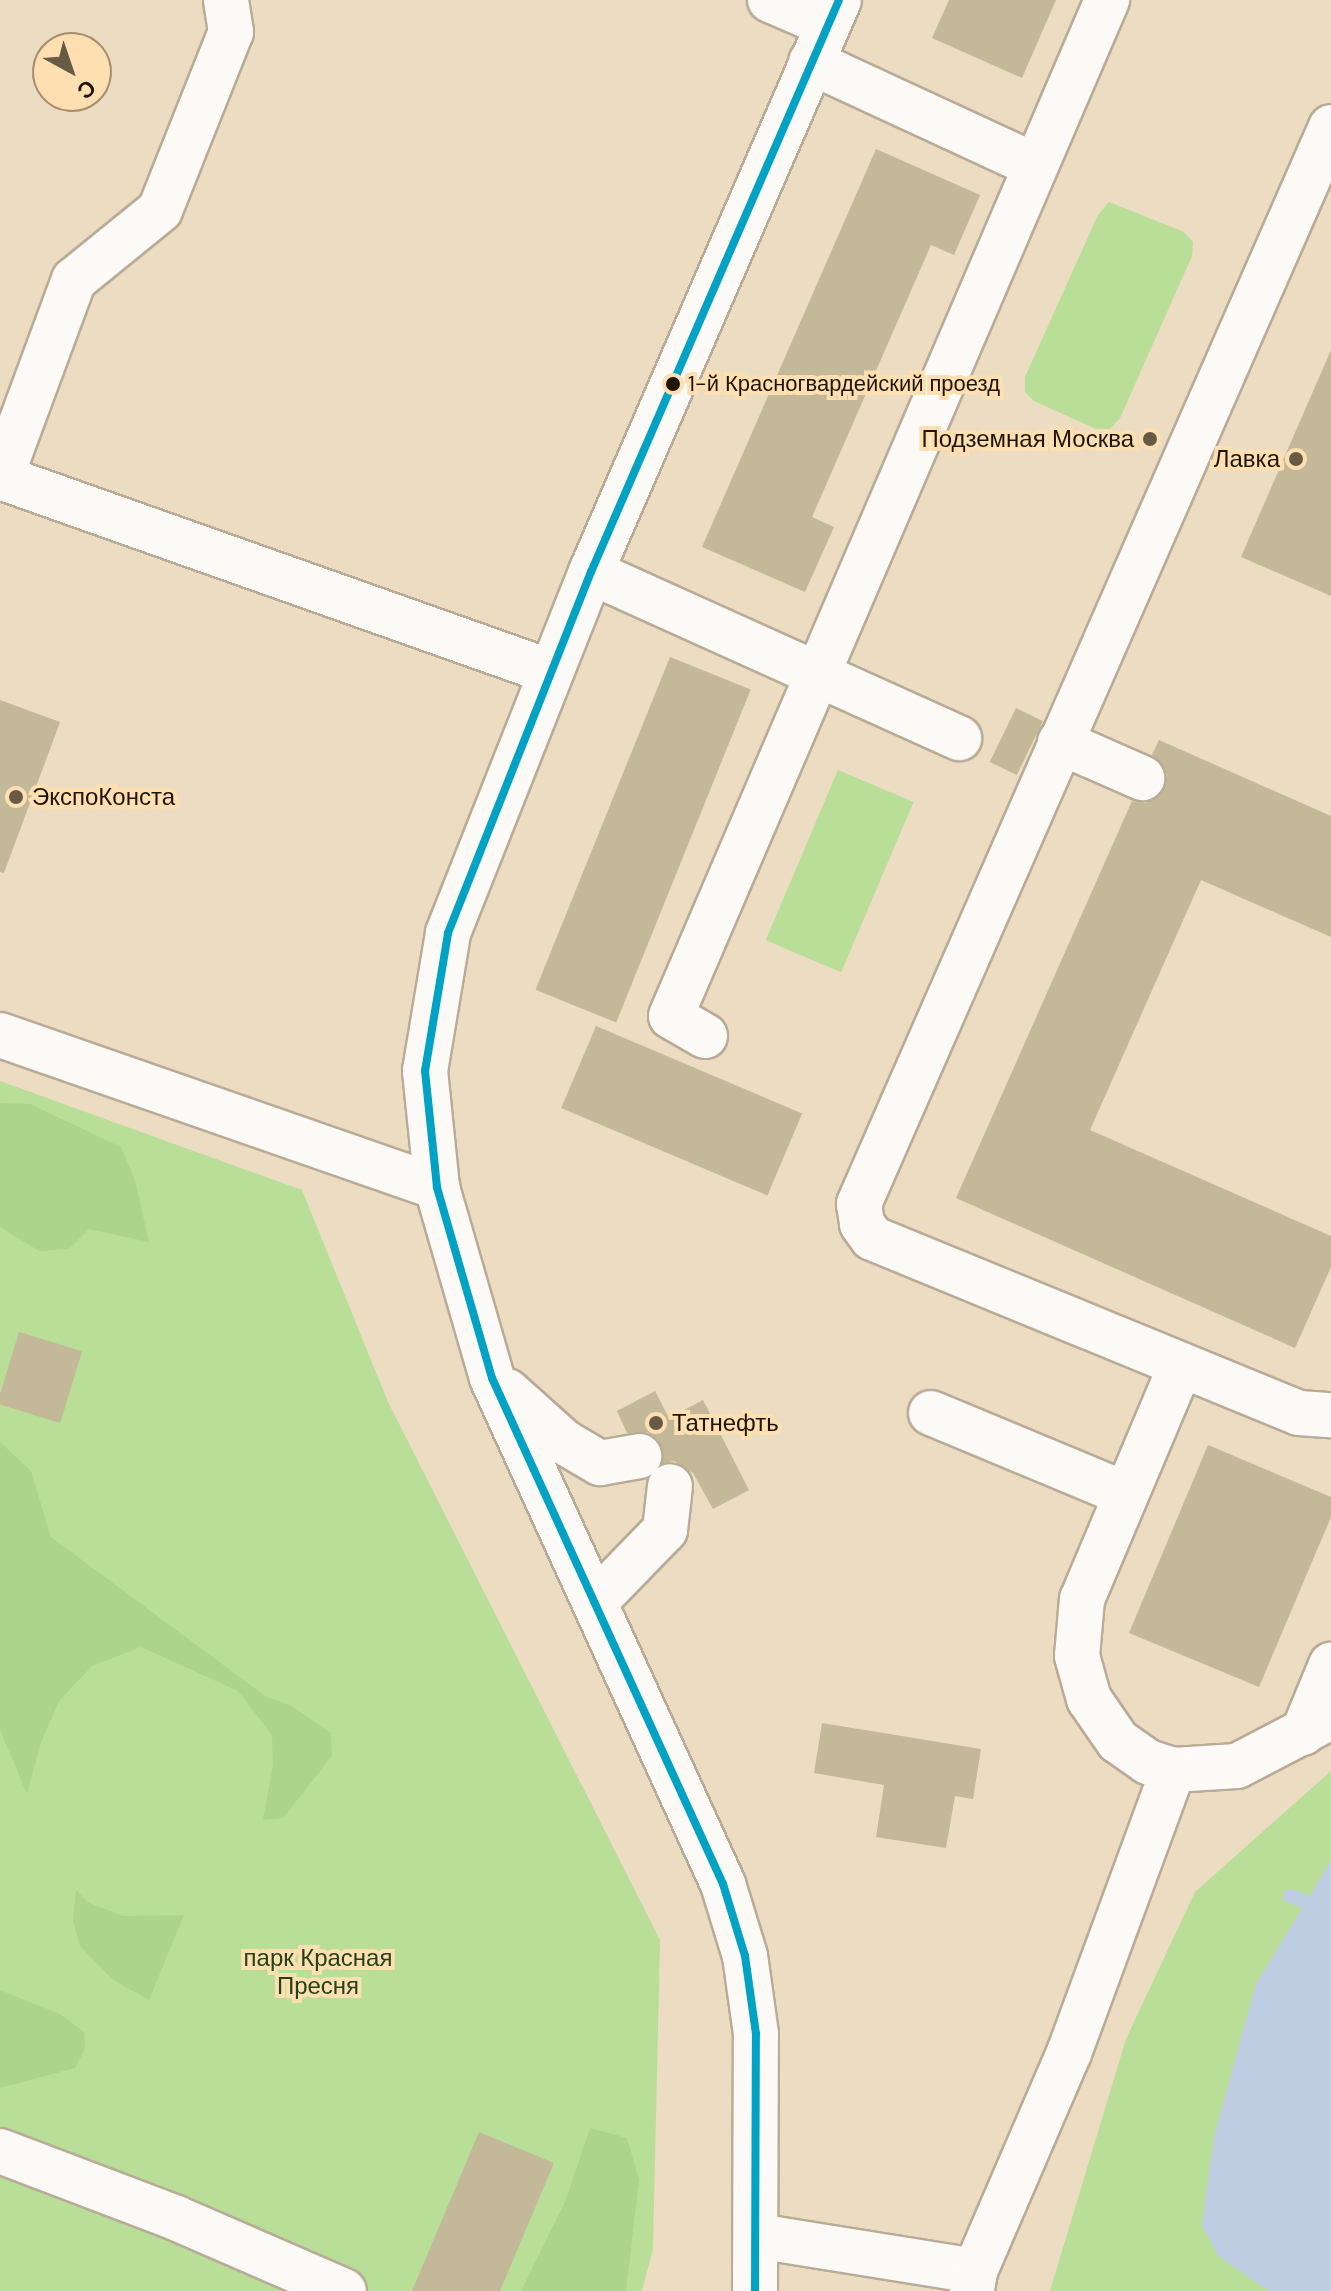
<!DOCTYPE html>
<meta charset="utf-8">
<style>
body{margin:0}
#map{position:relative;width:1331px;height:2291px;overflow:hidden;background:#ecdcc2;font-family:"DM Sans",sans-serif}
div>[style]{position:absolute}
.green>*{inset:0;background:#b8de98;transform-origin:0 0}
.forest>*{inset:0;background:#add48d}
.water>*{inset:0;background:#bfcde3}
.stream>*{height:14px;margin:-7px;padding:0 7px;transform-origin:7px;border-radius:7px;background:#bfcde3}
.building>*{inset:0;background:#c3b897;transform-origin:0 0}
.roads{filter:drop-shadow(2px 0 #b8ab97) drop-shadow(-2px 0 #b8ab97) drop-shadow(0 2px #b8ab97) drop-shadow(0 -2px #b8ab97)}
.minor>*{height:44px;margin:-22px;padding:0 22px;transform-origin:22px;border-radius:22px;background:#fcfaf6}
.bus-1>*{height:8px;margin:-4px;padding:0 4px;transform-origin:4px;border-radius:4px;background:#02a2c4}
.dots>*{width:22px;height:22px;translate:-50% -50%;box-sizing:border-box;border:4px solid #fddfb1;border-radius:50%}
span{translate:-50% -50%;white-space:nowrap;text-align:center;line-height:1.15;-webkit-text-stroke:8px #fddfb1;paint-order:stroke}
.bus-label{font-size:22px;color:#201504}
.left{translate:0 -50%;text-align:left}
.poi-label{font-size:24px;color:#201504}
.right{translate:-100% -50%;text-align:right}
.park-label{font-size:24px;color:#224218}
.north{position:absolute;left:32px;top:32px;width:80px;height:80px;box-sizing:border-box;background:#fddfb1;border:2px solid #a58e6c;border-radius:50%;rotate:140deg;font-size:22px;font-weight:700;line-height:32px;text-align:center;color:#201504}
.north::after{content:'';display:block;margin:auto;width:28px;height:36px;background:#675b46;clip-path:polygon(50% 0,100% 100%,50% 72%,0 100%)}
</style>
<div id="map">
<div class="green">
<div style="clip-path:polygon(1109px 202px,1184px 232px,1193px 242px,1192px 256px,1120px 418px,1110px 429px,1096px 429px,1034px 401px,1025px 392px,1025px 377px,1098px 215px)"></div>
<div style="left:838px;top:770px;width:82px;height:185px;rotate:23deg"></div>
<div style="clip-path:polygon(0 1081px,302px 1190px,388px 1402px,660px 1940px,653px 2249px,642px 2291px,0 2291px)"></div>
<div style="clip-path:polygon(1331px 1771px,1331px 2291px,1050px 2291px,1126px 2039px,1195px 1892px)"></div>
</div>
<div class="forest">
<div style="clip-path:polygon(0 1103px,30px 1104px,121px 1147px,135px 1180px,149px 1242px,89px 1229px,69px 1249px,39px 1251px,0 1227px)"></div>
<div style="clip-path:polygon(0 1442px,31px 1471px,51px 1537px,265px 1696px,292px 1706px,331px 1733px,332px 1756px,283px 1818px,263px 1820px,273px 1765px,272px 1735px,238px 1691px,141px 1647px,92px 1666px,59px 1701px,40px 1745px,27px 1794px,0 1730px)"></div>
<div style="clip-path:polygon(76px 1890px,89px 1903px,123px 1916px,184px 1915px,149px 2000px,113px 1980px,80px 1946px,73px 1921px)"></div>
<div style="clip-path:polygon(0 1990px,60px 2014px,84px 2032px,85px 2049px,75px 2068px,0 2088px)"></div>
<div style="clip-path:polygon(590px 2128px,627px 2138px,639px 2180px,626px 2291px,521px 2291px,565px 2202px)"></div>
</div>
<div class="water">
<div style="clip-path:polygon(1331px 1861px,1331px 2291px,1269px 2291px,1218px 2256px,1202px 2225px,1214px 2136px,1256px 1984px)"></div>
</div>
<div class="stream">
<div style="left:1290px;top:1896px;width:44px;rotate:20.1deg"></div>
</div>
<div class="building">
<div style="clip-path:polygon(949px 0,1056px 0,1022px 78px,932px 38px)"></div>
<div style="clip-path:polygon(876px 149px,980px 195px,954px 255px,931px 245px,812px 517px,834px 527px,805px 592px,702px 547px)"></div>
<div style="clip-path:polygon(1331px 350px,1331px 596px,1241px 557px)"></div>
<div style="left:670px;top:657px;width:87px;height:359px;rotate:22deg"></div>
<div style="clip-path:polygon(0 700px,60px 722px,4px 873px,0 872px)"></div>
<div style="left:1016px;top:708px;width:30px;height:60px;rotate:26deg"></div>
<div style="clip-path:polygon(1159px 740px,1331px 816px,1331px 937px,1201px 880px,1090px 1130px,1331px 1236px,1331px 1267px,1295px 1348px,956px 1198px,1132px 801px,1146px 803px,1164px 789px,1167px 774px,1152px 755px)"></div>
<div style="left:596px;top:1026px;width:224px;height:89px;rotate:23deg"></div>
<div style="left:19px;top:1332px;width:66px;height:75px;rotate:17deg"></div>
<div style="clip-path:polygon(655px 1391px,669px 1418px,703px 1400px,749px 1490px,713px 1509px,693px 1473px,674px 1461px,663px 1463px,658px 1439px,647px 1432px,627px 1433px,617px 1411px)"></div>
<div style="clip-path:polygon(1208px 1445px,1331px 1497px,1331px 1517px,1259px 1687px,1129px 1633px)"></div>
<div style="clip-path:polygon(822px 1723px,981px 1749px,973px 1799px,955px 1796px,946px 1848px,876px 1837px,884px 1785px,814px 1773px)"></div>
<div style="clip-path:polygon(479px 2132px,554px 2163px,500px 2291px,412px 2291px)"></div>
</div>
<div class="roads">
<div class="minor">
<div style="left:770px;top:0;width:63px;rotate:23.3deg"></div>
<div style="left:811px;top:62px;width:246px;rotate:24.8deg"></div>
<div style="left:1331px;top:127px;width:1176px;rotate:113.67deg"></div>
<div style="left:859px;top:1204px;width:20px;rotate:81deg"></div>
<div style="left:862px;top:1224px;width:17px;rotate:54deg"></div>
<div style="left:872px;top:1238px;width:461px;rotate:22.3deg"></div>
<div style="left:1299px;top:1413px;width:32px;rotate:4deg"></div>
<div style="left:0;top:477px;width:584px;rotate:19.49deg"></div>
<div style="left:1px;top:477px;width:210px;rotate:-69.7deg"></div>
<div style="left:74px;top:280px;width:111px;rotate:-39.1deg"></div>
<div style="left:160px;top:210px;width:192px;rotate:-68.3deg"></div>
<div style="left:231px;top:32px;width:32px;rotate:-99deg"></div>
<div style="left:591px;top:572px;width:404px;rotate:24.3deg"></div>
<div style="left:1060px;top:742px;width:90px;rotate:23.7deg"></div>
<div style="left:0;top:1035px;width:463px;rotate:19.2deg"></div>
<div style="left:705px;top:1036px;width:39px;rotate:-150deg"></div>
<div style="left:671px;top:1016px;width:1106px;rotate:-66.77deg"></div>
<div style="left:1181px;top:1365px;width:254px;rotate:112.9deg"></div>
<div style="left:1082px;top:1599px;width:57px;rotate:95deg"></div>
<div style="left:1077px;top:1656px;width:45px;rotate:74.4deg"></div>
<div style="left:1089px;top:1699px;width:51px;rotate:55.4deg"></div>
<div style="left:1118px;top:1741px;width:37px;rotate:35deg"></div>
<div style="left:1148px;top:1762px;width:26px;rotate:18deg"></div>
<div style="left:1173px;top:1770px;width:64px;rotate:-3.6deg"></div>
<div style="left:1237px;top:1766px;width:106px;rotate:-27.5deg"></div>
<div style="left:507px;top:1391px;width:76px;rotate:41.8deg"></div>
<div style="left:564px;top:1442px;width:42px;rotate:30.3deg"></div>
<div style="left:600px;top:1463px;width:40px;rotate:-10deg"></div>
<div style="left:931px;top:1413px;width:211px;rotate:22.6deg"></div>
<div style="left:596px;top:1601px;width:99px;rotate:-45.8deg"></div>
<div style="left:665px;top:1530px;width:44px;rotate:-83.5deg"></div>
<div style="left:1303px;top:1733px;width:74px;rotate:-67.6deg"></div>
<div style="left:0;top:2151px;width:188px;rotate:20.8deg"></div>
<div style="left:176px;top:2218px;width:183px;rotate:23.5deg"></div>
<div style="left:757px;top:2236px;width:221px;rotate:9.1deg"></div>
<div style="left:975px;top:2271px;width:20px;rotate:99deg"></div>
<div style="left:975px;top:2271px;width:237px;rotate:-66.7deg"></div>
<div style="left:1069px;top:2053px;width:302px;rotate:-69.8deg"></div>
<div style="left:755px;top:2291px;width:257px;rotate:-89.8deg"></div>
<div style="left:756px;top:2034px;width:79px;rotate:-98deg"></div>
<div style="left:745px;top:1956px;width:75px;rotate:-107deg"></div>
<div style="left:723px;top:1884px;width:556px;rotate:-114.54deg"></div>
<div style="left:492px;top:1378px;width:199px;rotate:-106.1deg"></div>
<div style="left:437px;top:1187px;width:117px;rotate:-95.9deg"></div>
<div style="left:425px;top:1071px;width:140px;rotate:-80.5deg"></div>
<div style="left:448px;top:933px;width:388px;rotate:-68.4deg"></div>
<div style="left:591px;top:572px;width:623px;rotate:-66.56deg"></div>
</div>
</div>
<div class="bus-1">
<div style="left:755px;top:2291px;width:257px;rotate:-89.8deg"></div>
<div style="left:756px;top:2034px;width:79px;rotate:-98deg"></div>
<div style="left:745px;top:1956px;width:75px;rotate:-107deg"></div>
<div style="left:723px;top:1884px;width:556px;rotate:-114.54deg"></div>
<div style="left:492px;top:1378px;width:199px;rotate:-106.1deg"></div>
<div style="left:437px;top:1187px;width:117px;rotate:-95.9deg"></div>
<div style="left:425px;top:1071px;width:140px;rotate:-80.5deg"></div>
<div style="left:448px;top:933px;width:388px;rotate:-68.4deg"></div>
<div style="left:591px;top:572px;width:623px;rotate:-66.56deg"></div>
</div>
<div class="dots">
<div style="left:673px;top:384px;background:#201504"></div>
<div style="left:1150px;top:439px;background:#675b46"></div>
<div style="left:1296px;top:459px;background:#675b46"></div>
<div style="left:16px;top:797px;background:#675b46"></div>
<div style="left:656px;top:1423px;background:#675b46"></div>
</div>
<div class="bus-label">
<span class="left" style="left:688px;top:384px">1-й Красногвардейский проезд</span>
</div>
<div class="poi-label">
<span class="right" style="left:1134px;top:439px">Подземная Москва</span>
<span class="right" style="left:1280px;top:459px">Лавка</span>
<span class="left" style="left:32px;top:797px">ЭкспоКонста</span>
<span class="left" style="left:672px;top:1423px">Татнефть</span>
</div>
<div class="park-label">
<span style="left:318px;top:1972px">парк Красная<br>Пресня</span>
</div>
<div class="north">С</div>
</div>
